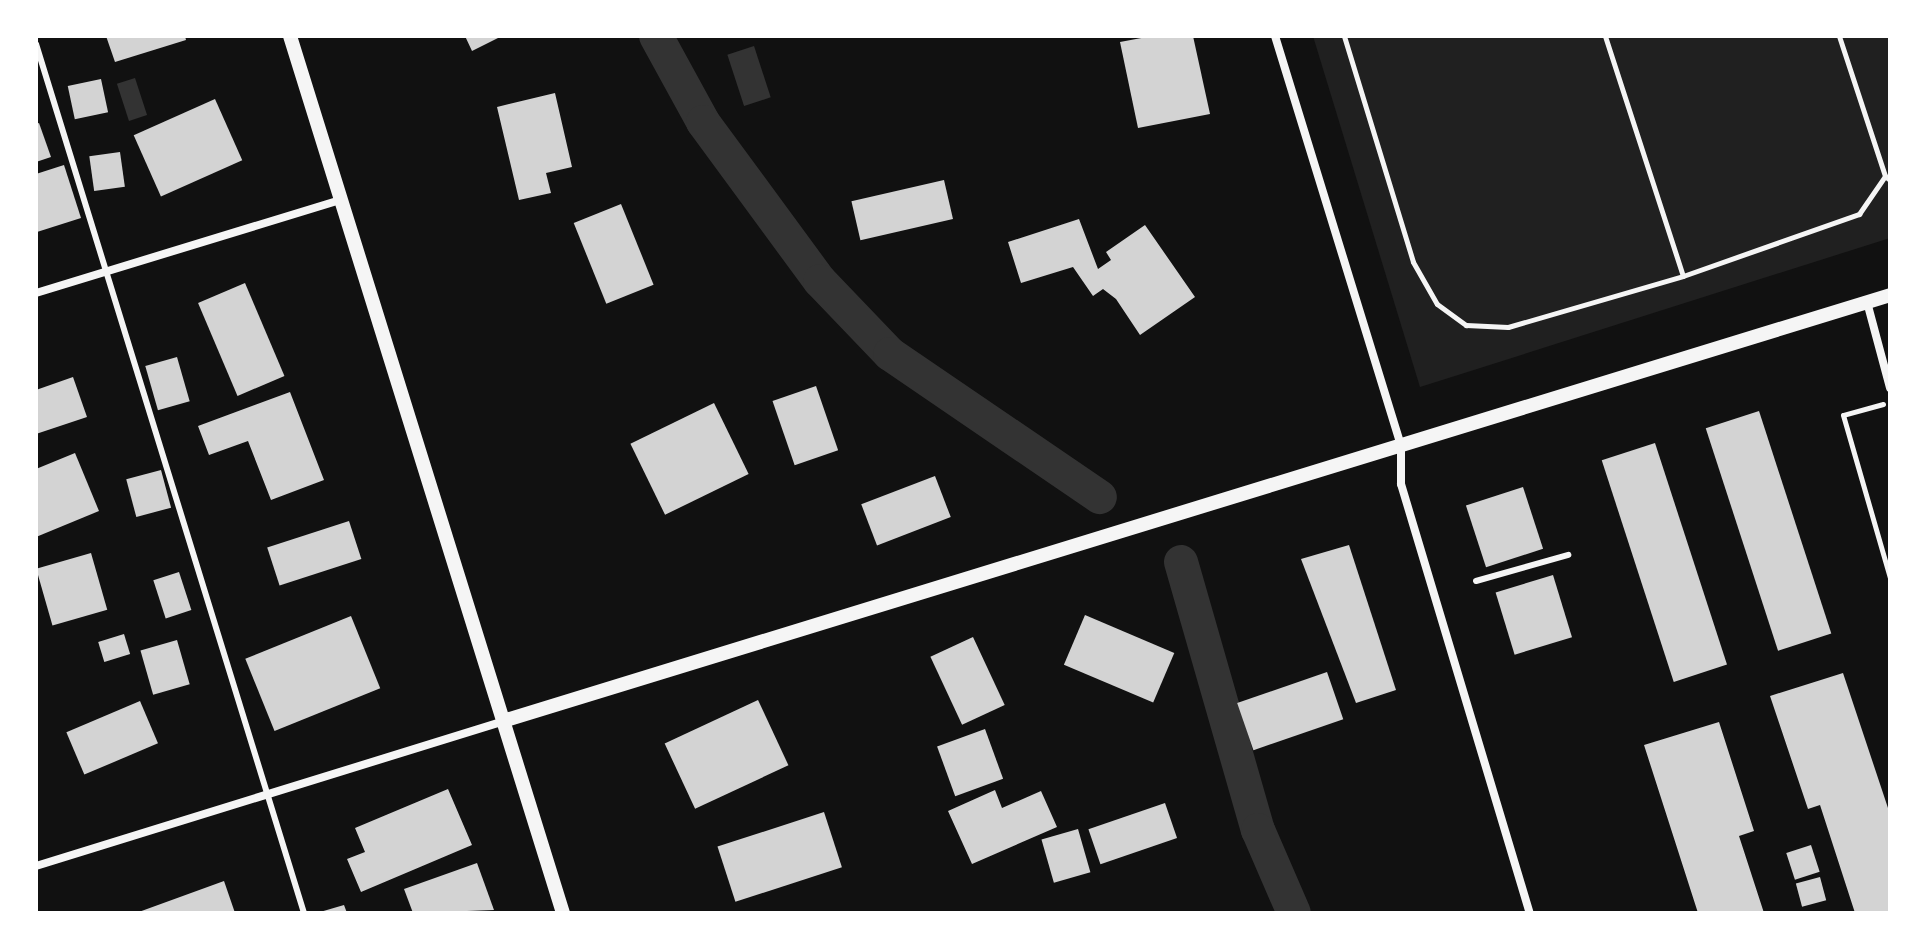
<!DOCTYPE html>
<style>
body{margin:0}
#map{position:relative;width:1926px;height:949px;overflow:hidden;background:#111;font-family:"Noto Sans",sans-serif}
div>[style]{position:absolute}
.green>*{inset:0;background:#202020}
.water>*{inset:0;background:#333;transform-origin:0 0}
.canal>*{height:34px;margin:-17px;padding:0 17px;transform-origin:17px;border-radius:17px;background:#333}
.building>*{inset:0;background:#d3d3d3;transform-origin:0 0}
.path>*{height:5px;margin:-2.5px;padding:0 2.5px;transform-origin:2.5px;border-radius:2.5px;background:#f5f5f5}
.service>*{height:6px;margin:-3px;padding:0 3px;transform-origin:3px;border-radius:3px;background:#f5f5f5}
.minor>*{height:8px;margin:-4px;padding:0 4px;transform-origin:4px;border-radius:4px;background:#f5f5f5}
.tertiary>*{height:14px;margin:-7px;padding:0 7px;transform-origin:7px;border-radius:7px;background:#f5f5f5}
span{translate:-50% -50%;white-space:nowrap;text-align:center;line-height:1.15;-webkit-text-stroke:8px #fff;paint-order:stroke}
.frame{position:absolute;inset:0;border:38px solid #fff;pointer-events:none}
</style>
<div id="map">
<div class="green">
<div style="clip-path:polygon(1313px 36px,1890px 36px,1890px 238px,1420px 387px)"></div>
</div>
<div class="water">
<div style="left:754px;top:46px;width:54px;height:28px;rotate:72deg"></div>
<div style="left:135px;top:78px;width:39px;height:19px;rotate:72deg"></div>
</div>
<div class="canal">
<div style="left:656px;top:36px;width:98px;rotate:61.3deg"></div>
<div style="left:703px;top:122px;width:197px;rotate:53.7deg"></div>
<div style="left:820px;top:281px;width:101px;rotate:46.2deg"></div>
<div style="left:890px;top:354px;width:254px;rotate:34.3deg"></div>
<div style="left:1181px;top:562px;width:279px;rotate:74deg"></div>
<div style="left:1258px;top:830px;width:90px;rotate:66.6deg"></div>
</div>
<div class="building">
<div style="clip-path:polygon(106px 36px,185px 36px,186px 40px,115px 62px)"></div>
<div style="clip-path:polygon(465px 36px,502px 36px,472px 51px)"></div>
<div style="clip-path:polygon(1152px 36px,1193px 36px,1210px 114px,1138px 128px,1120px 42px)"></div>
<div style="left:101px;top:79px;width:34px;height:34px;rotate:78deg"></div>
<div style="clip-path:polygon(555px 93px,572px 167px,546px 173px,551px 193px,519px 200px,497px 107px)"></div>
<div style="left:215px;top:99px;width:67px;height:89px;rotate:66deg"></div>
<div style="clip-path:polygon(39px 123px,51px 157px,36px 162px,36px 124px)"></div>
<div style="left:120px;top:152px;width:35px;height:31px;rotate:82deg"></div>
<div style="clip-path:polygon(64px 165px,81px 218px,37px 232px,36px 174px)"></div>
<div style="left:944px;top:180px;width:40px;height:95px;rotate:77deg"></div>
<div style="left:621px;top:204px;width:87px;height:51px;rotate:68deg"></div>
<div style="clip-path:polygon(1079px 219px,1098px 269px,1111px 260px,1106px 252px,1145px 225px,1195px 297px,1140px 335px,1116px 299px,1103px 289px,1093px 296px,1073px 267px,1021px 283px,1008px 242px)"></div>
<div style="left:245px;top:283px;width:101px;height:51px;rotate:67deg"></div>
<div style="left:177px;top:357px;width:46px;height:33px;rotate:74deg"></div>
<div style="clip-path:polygon(73px 377px,87px 417px,36px 434px,36px 390px)"></div>
<div style="left:816px;top:386px;width:68px;height:46px;rotate:71deg"></div>
<div style="clip-path:polygon(290px 392px,324px 480px,271px 500px,248px 441px,209px 455px,198px 426px)"></div>
<div style="left:714px;top:403px;width:79px;height:93px;rotate:64deg"></div>
<div style="left:1759px;top:411px;width:234px;height:56px;rotate:72deg"></div>
<div style="left:1655px;top:443px;width:233px;height:56px;rotate:72deg"></div>
<div style="clip-path:polygon(75px 453px,99px 511px,36px 537px,36px 469px)"></div>
<div style="left:161px;top:470px;width:39px;height:36px;rotate:75deg"></div>
<div style="left:935px;top:476px;width:44px;height:79px;rotate:69deg"></div>
<div style="left:1523px;top:487px;width:65px;height:60px;rotate:72deg"></div>
<div style="left:349px;top:521px;width:40px;height:86px;rotate:72deg"></div>
<div style="clip-path:polygon(1349px 545px,1396px 690px,1356px 703px,1301px 559px)"></div>
<div style="left:91px;top:553px;width:59px;height:57px;rotate:74deg"></div>
<div style="left:179px;top:572px;width:40px;height:27px;rotate:72deg"></div>
<div style="left:1553px;top:575px;width:65px;height:60px;rotate:73deg"></div>
<div style="left:1085px;top:615px;width:97px;height:54px;rotate:23deg"></div>
<div style="left:351px;top:616px;width:78px;height:114px;rotate:68deg"></div>
<div style="left:124px;top:634px;width:21px;height:27px;rotate:73deg"></div>
<div style="left:973px;top:637px;width:75px;height:47px;rotate:65deg"></div>
<div style="left:177px;top:640px;width:46px;height:38px;rotate:74deg"></div>
<div style="left:1327px;top:672px;width:50px;height:95px;rotate:71deg"></div>
<div style="clip-path:polygon(1843px 673px,1890px 814px,1890px 913px,1855px 913px,1820px 805px,1808px 809px,1770px 696px)"></div>
<div style="left:758px;top:700px;width:72px;height:103px;rotate:65deg"></div>
<div style="left:140px;top:701px;width:46px;height:80px;rotate:67deg"></div>
<div style="clip-path:polygon(1719px 722px,1754px 831px,1739px 836px,1764px 913px,1698px 913px,1644px 745px)"></div>
<div style="left:985px;top:729px;width:53px;height:51px;rotate:70deg"></div>
<div style="clip-path:polygon(448px 789px,472px 845px,361px 892px,347px 859px,365px 852px,355px 828px)"></div>
<div style="clip-path:polygon(995px 790px,1002px 808px,1041px 791px,1057px 827px,972px 864px,948px 811px)"></div>
<div style="left:1165px;top:803px;width:37px;height:81px;rotate:71deg"></div>
<div style="left:824px;top:812px;width:58px;height:112px;rotate:72deg"></div>
<div style="left:1078px;top:829px;width:45px;height:38px;rotate:74deg"></div>
<div style="left:1811px;top:845px;width:28px;height:26px;rotate:72deg"></div>
<div style="clip-path:polygon(477px 863px,494px 910px,413px 913px,404px 889px)"></div>
<div style="left:1820px;top:877px;width:24px;height:25px;rotate:75deg"></div>
<div style="clip-path:polygon(224px 881px,235px 913px,136px 913px)"></div>
<div style="clip-path:polygon(344px 905px,347px 913px,320px 913px,320px 912px)"></div>
</div>
<div class="path">
<div style="left:1344px;top:36px;width:236px;rotate:73deg"></div>
<div style="left:1413px;top:262px;width:48px;rotate:60.3deg"></div>
<div style="left:1437px;top:304px;width:36px;rotate:36deg"></div>
<div style="left:1466px;top:325px;width:42px;rotate:2.7deg"></div>
<div style="left:1508px;top:327px;width:182px;rotate:-16.2deg"></div>
<div style="left:1683px;top:276px;width:187px;rotate:-19.4deg"></div>
<div style="left:1859px;top:214px;width:46px;rotate:-55.6deg"></div>
<div style="left:1885px;top:176px;width:6px;rotate:39deg"></div>
<div style="left:1605px;top:36px;width:252px;rotate:72deg"></div>
<div style="left:1839px;top:36px;width:147px;rotate:71.8deg"></div>
<div style="left:1883px;top:404px;width:41px;rotate:164.6deg"></div>
<div style="left:1843px;top:415px;width:170px;rotate:73.9deg"></div>
</div>
<div class="service">
<div style="left:36px;top:44px;width:909px;rotate:72.86deg"></div>
<div style="left:1476px;top:581px;width:96px;rotate:-15.8deg"></div>
</div>
<div class="minor">
<div style="left:1275px;top:36px;width:429px;rotate:72.9deg"></div>
<div style="left:1401px;top:446px;width:38px;rotate:90deg"></div>
<div style="left:1401px;top:484px;width:448px;rotate:73.3deg"></div>
<div style="left:36px;top:293px;width:319px;rotate:-17deg"></div>
<div style="left:1867px;top:302px;width:89px;rotate:75deg"></div>
<div style="left:36px;top:866px;width:489px;rotate:-17.2deg"></div>
</div>
<div class="tertiary">
<div style="left:290px;top:36px;width:919px;rotate:72.71deg"></div>
<div style="left:503px;top:721px;width:1451px;rotate:-17.07deg"></div>
</div>
<div class="frame"></div>
</div>
